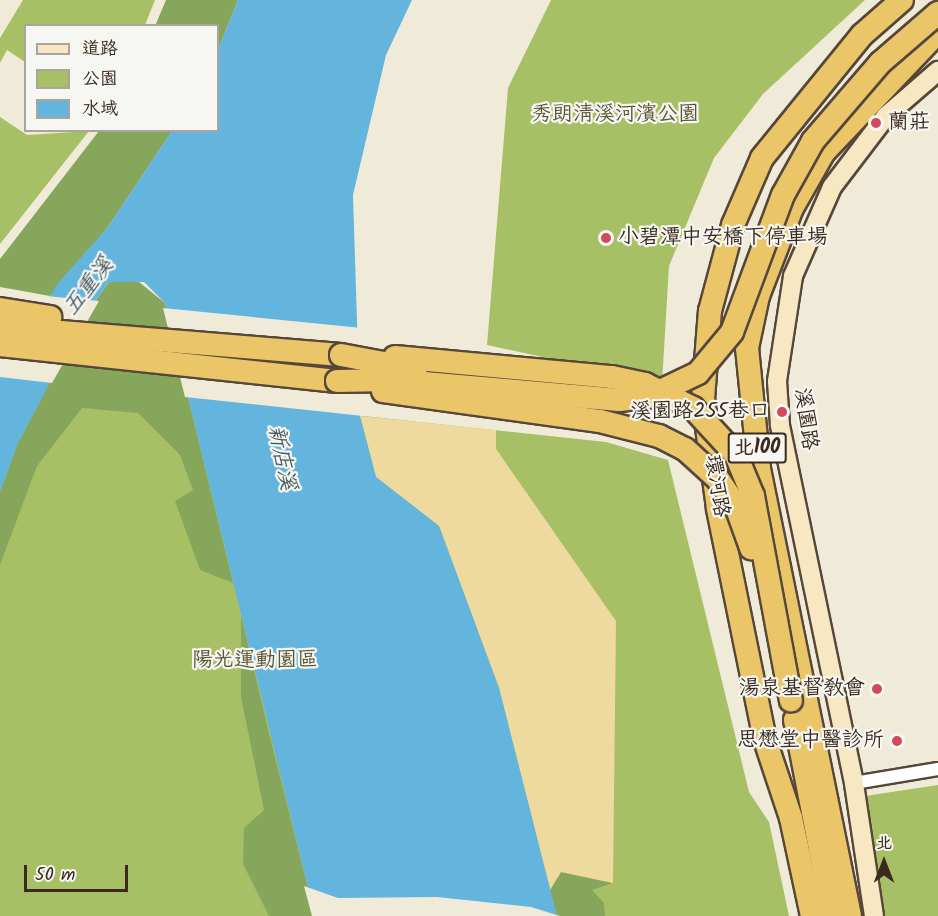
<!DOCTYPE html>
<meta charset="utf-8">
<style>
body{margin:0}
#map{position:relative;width:938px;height:916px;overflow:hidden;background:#f0ebd8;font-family:Kalam,"LXGW WenKai TC",sans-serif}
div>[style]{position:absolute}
.green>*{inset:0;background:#a7c066}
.forest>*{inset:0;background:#85a65b}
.sand>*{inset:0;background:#eeda9e}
.water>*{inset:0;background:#63b5de}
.pier>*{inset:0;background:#f0ebd8}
.roads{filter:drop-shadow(2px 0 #56473a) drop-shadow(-2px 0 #56473a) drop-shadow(0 2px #56473a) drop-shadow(0 -2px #56473a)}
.street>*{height:12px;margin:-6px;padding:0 6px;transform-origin:6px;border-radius:6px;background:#fff}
.secondary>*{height:18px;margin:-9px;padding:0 9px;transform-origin:9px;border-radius:9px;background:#f7e8c3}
.highway>*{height:22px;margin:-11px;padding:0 11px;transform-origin:11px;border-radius:11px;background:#ebc669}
.bridges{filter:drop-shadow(2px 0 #56473a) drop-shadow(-2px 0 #56473a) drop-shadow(0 2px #56473a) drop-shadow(0 -2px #56473a)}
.highway-bridge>*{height:22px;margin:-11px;padding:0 11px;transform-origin:11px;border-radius:11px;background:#ebc669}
.dots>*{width:16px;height:16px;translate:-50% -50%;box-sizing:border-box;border:3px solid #f6f6f2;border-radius:50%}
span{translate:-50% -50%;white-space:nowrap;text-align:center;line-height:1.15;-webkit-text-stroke:4.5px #f6f6f2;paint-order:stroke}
.shield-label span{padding:2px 4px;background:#f6f6f2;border:2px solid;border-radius:4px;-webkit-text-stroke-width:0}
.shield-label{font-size:20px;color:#3b2a1e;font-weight:700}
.park-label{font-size:21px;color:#5b5734}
.poi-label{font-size:21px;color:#3b2a1e}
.left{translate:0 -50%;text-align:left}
.right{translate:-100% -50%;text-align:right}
.street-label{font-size:21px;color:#3b2a1e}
.water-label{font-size:22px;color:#495b61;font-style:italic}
.legend{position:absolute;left:24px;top:24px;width:195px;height:108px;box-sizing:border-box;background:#f6f6f2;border:2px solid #aba49d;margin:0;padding:8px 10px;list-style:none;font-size:18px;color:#3b2a1e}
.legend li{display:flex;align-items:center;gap:12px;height:30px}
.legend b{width:30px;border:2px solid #aba49d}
.north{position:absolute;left:854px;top:832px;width:60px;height:60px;-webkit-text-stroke:4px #f6f6f2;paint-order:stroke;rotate:0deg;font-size:16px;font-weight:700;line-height:24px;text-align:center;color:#3b2a1e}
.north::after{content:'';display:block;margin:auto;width:21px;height:27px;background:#3b2a1e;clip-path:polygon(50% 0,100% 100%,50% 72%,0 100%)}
.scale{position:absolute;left:24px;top:865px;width:104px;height:27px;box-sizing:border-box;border:3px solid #3b2a1e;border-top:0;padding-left:8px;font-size:18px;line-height:21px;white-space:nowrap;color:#3b2a1e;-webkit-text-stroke:4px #f6f6f2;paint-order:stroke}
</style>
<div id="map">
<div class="green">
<div style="clip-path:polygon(23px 0,155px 0,145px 25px,26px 26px,25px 62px,7px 50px,0 63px,0 38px)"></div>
<div style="clip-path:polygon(551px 0,865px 0,763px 94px,714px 158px,669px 266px,662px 383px,487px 345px,508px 88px)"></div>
<div style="clip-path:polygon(0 117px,27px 135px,89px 131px,0 244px)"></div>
<div style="clip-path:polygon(0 377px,606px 442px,668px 460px,749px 792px,769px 822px,789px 916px,0 916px)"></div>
<div style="clip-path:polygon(938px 785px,938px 916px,883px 916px,865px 796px)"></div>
</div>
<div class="forest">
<div style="clip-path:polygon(166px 0,238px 0,218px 50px,218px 26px,155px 26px)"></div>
<div style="clip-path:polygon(99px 131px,172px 131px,108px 227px,50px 296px,0 287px,0 259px)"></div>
<div style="clip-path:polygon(134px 278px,165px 303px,233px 583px,200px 570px,175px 501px,193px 490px,180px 455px,138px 413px,82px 408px,37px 466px,0 565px,0 492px,17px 445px,86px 314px,109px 282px)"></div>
<div style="clip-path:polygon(241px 615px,267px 725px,315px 916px,269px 916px,243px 864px,244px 828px,264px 810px,241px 697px)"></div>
<div style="clip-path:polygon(561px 872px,613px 883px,592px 890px,604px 903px,605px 916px,557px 916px,550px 890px)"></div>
</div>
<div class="sand">
<div style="clip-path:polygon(360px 416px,496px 430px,496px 449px,616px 621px,613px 883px,561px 872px,550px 890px,499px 688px,439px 526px,376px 477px)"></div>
</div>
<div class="water">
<div style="clip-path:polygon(238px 0,412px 0,386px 55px,353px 195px,360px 416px,376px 477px,439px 526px,499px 688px,557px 916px,315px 916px,165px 303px,144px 282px,109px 282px,86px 314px,17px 445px,0 492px,0 378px,58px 283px,108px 227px,172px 131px,218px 130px,218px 50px)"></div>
</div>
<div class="pier">
<div style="clip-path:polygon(46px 296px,99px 301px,52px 383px,0 377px)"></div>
<div style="clip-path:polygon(163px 308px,362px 328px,363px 416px,185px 397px)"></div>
<div style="clip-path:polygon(304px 886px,338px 898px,437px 897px,531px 907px,560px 916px,312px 916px)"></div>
</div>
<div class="roads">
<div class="street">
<div style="left:854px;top:783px;width:85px;rotate:-9.5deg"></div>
</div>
<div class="secondary">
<div style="left:874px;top:916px;width:134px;rotate:-98.6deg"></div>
<div style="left:854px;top:783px;width:366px;rotate:-101.7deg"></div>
<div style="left:780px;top:425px;width:44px;rotate:-93.9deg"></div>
<div style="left:777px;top:381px;width:106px;rotate:-81.3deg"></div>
<div style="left:793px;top:276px;width:97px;rotate:-66.3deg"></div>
<div style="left:832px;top:187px;width:89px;rotate:-52.7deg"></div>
<div style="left:886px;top:116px;width:69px;rotate:-40.9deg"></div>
</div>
<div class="highway">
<div style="left:0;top:309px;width:51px;rotate:9.1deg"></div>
<div style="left:0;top:327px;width:342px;rotate:4.7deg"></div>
<div style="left:0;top:345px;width:339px;rotate:6.1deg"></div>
<div style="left:795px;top:720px;width:200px;rotate:79deg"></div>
<div style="left:812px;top:916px;width:100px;rotate:-102.1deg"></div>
<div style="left:791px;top:818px;width:82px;rotate:-108.4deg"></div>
<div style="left:765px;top:740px;width:237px;rotate:-101.5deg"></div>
<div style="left:718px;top:508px;width:110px;rotate:-97.8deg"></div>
<div style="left:703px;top:399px;width:88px;rotate:-85.5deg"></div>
<div style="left:710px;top:311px;width:89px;rotate:-75deg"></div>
<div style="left:733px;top:225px;width:73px;rotate:-66.6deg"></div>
<div style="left:762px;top:158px;width:159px;rotate:-50.9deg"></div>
<div style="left:862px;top:35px;width:53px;rotate:-41.2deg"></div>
<div style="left:850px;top:916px;width:457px;rotate:-101.5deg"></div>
<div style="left:759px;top:468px;width:121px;rotate:-95.7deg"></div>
<div style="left:747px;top:348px;width:53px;rotate:-78.1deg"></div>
<div style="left:758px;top:296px;width:94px;rotate:-68.9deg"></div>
<div style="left:792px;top:208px;width:64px;rotate:-60.3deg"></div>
<div style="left:824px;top:152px;width:166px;rotate:-46.5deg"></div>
</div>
</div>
<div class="bridges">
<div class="highway-bridge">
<div style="left:341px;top:355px;width:76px;rotate:10.6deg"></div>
<div style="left:395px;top:357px;width:218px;rotate:5.3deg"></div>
<div style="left:612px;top:377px;width:34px;rotate:12deg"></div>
<div style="left:645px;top:384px;width:54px;rotate:26.6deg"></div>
<div style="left:693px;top:408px;width:64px;rotate:47.5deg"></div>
<div style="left:736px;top:455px;width:44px;rotate:67.5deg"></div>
<div style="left:753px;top:496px;width:208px;rotate:79.5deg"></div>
<div style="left:337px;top:381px;width:53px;rotate:-1.1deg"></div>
<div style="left:390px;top:380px;width:230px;rotate:5deg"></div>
<div style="left:619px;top:400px;width:29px;rotate:-6deg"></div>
<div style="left:648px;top:397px;width:55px;rotate:-25.6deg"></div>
<div style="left:698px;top:373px;width:53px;rotate:-50.3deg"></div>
<div style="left:732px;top:332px;width:146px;rotate:-69.6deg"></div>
<div style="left:783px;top:195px;width:62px;rotate:-60.9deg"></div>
<div style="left:813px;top:141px;width:103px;rotate:-49.3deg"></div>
<div style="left:880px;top:63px;width:77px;rotate:-40.8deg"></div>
<div style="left:383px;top:391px;width:219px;rotate:7.9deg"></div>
<div style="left:600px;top:421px;width:61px;rotate:14.3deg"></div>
<div style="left:659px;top:436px;width:29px;rotate:27deg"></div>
<div style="left:685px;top:449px;width:45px;rotate:42.3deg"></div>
<div style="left:718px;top:479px;width:32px;rotate:56deg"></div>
<div style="left:736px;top:506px;width:45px;rotate:70.3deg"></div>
</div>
</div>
<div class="dots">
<div style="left:876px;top:123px;background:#d1495b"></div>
<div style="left:606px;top:238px;background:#d1495b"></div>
<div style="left:782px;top:412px;background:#d1495b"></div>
<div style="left:877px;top:689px;background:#d1495b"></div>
<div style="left:897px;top:741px;background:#d1495b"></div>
</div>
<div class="shield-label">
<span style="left:757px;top:448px">北100</span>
</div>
<div class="park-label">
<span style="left:615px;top:115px">秀朗清溪河濱公園</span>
<span style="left:255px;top:661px">陽光運動園區</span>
</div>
<div class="poi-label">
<span class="left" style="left:888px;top:123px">蘭莊</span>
<span class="left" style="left:618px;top:238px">小碧潭中安橋下停車場</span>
<span class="right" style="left:770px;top:412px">溪園路255巷口</span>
<span class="right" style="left:865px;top:689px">湯泉基督教會</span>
<span class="right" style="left:884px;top:741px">思懋堂中醫診所</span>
</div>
<div class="street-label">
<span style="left:805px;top:419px;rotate:82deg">溪園路</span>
<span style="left:716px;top:486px;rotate:81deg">環河路</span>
</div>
<div class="water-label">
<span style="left:89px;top:287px;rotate:-52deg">五重溪</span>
<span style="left:281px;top:458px;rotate:78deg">新店溪</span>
</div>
<ul class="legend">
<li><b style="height:8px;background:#f7e8c3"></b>道路</li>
<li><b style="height:16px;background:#a7c066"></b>公園</li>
<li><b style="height:16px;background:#63b5de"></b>水域</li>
</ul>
<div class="north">北</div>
<div class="scale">50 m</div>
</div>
